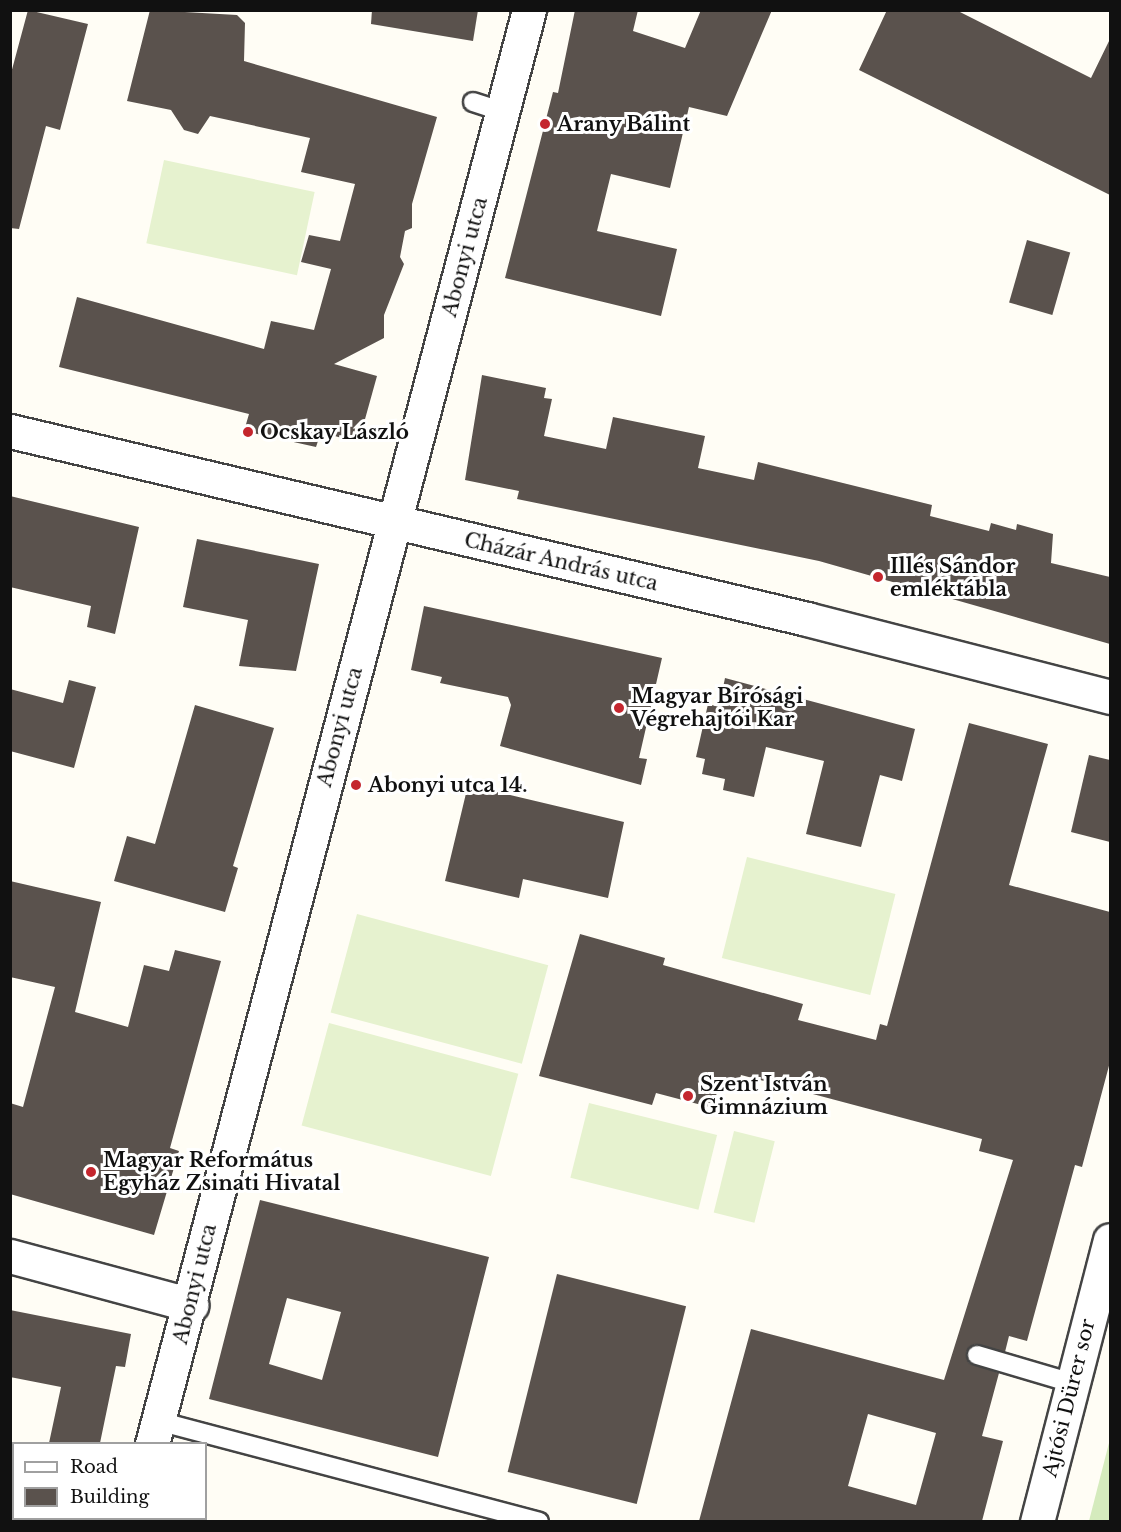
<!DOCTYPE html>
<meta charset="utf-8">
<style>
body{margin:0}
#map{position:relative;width:1121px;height:1532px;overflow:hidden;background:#fffdf5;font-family:"Libre Baskerville",serif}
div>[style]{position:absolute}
.green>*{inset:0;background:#d5ebbd}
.pitch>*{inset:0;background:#e6f2cf;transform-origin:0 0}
.building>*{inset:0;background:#5a524d;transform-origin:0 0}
.roads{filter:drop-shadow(2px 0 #444) drop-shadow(-2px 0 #444) drop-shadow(0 2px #444) drop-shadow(0 -2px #444)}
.service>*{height:18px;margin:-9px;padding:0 9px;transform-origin:9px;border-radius:9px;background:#fff}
.minor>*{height:33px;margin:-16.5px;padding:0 16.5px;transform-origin:16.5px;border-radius:16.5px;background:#fff}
.tertiary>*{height:33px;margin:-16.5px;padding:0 16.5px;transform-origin:16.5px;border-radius:16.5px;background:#fff}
.dots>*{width:16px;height:16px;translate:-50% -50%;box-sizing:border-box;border:3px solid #fff;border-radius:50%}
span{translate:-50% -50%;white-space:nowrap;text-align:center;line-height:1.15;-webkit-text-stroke:6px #fff;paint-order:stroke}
.poi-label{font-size:20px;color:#111;font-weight:700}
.left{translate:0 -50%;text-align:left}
.street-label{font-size:20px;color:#111}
.frame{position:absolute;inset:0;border:12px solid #111;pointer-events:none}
.legend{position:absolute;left:12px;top:1442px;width:195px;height:78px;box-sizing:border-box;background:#fff;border:2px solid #a0a0a0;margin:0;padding:8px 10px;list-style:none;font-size:18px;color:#111}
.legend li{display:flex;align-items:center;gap:12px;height:30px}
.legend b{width:30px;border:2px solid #a0a0a0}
</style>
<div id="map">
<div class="green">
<div style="clip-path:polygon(1110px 1439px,1110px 1521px,1089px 1521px)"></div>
</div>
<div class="pitch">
<div style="left:164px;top:160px;width:154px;height:85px;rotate:12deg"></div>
<div style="left:747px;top:857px;width:153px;height:104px;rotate:14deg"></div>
<div style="left:357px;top:914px;width:198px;height:102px;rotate:15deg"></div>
<div style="left:329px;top:1023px;width:196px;height:106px;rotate:15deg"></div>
<div style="left:589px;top:1103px;width:132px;height:77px;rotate:14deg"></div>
<div style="left:734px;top:1131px;width:42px;height:84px;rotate:14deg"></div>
</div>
<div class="building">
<div style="clip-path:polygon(28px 10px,88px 24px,60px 130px,46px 126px,19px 229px,10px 228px,10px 77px)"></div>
<div style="clip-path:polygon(150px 10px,237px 15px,245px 23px,244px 61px,437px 117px,412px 204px,412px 228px,405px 231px,400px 257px,404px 264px,384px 315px,384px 338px,334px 364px,377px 376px,362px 430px,356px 429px,352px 441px,321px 432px,316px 447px,244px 431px,249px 414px,59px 367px,77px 297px,264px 349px,271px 321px,314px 330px,331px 269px,301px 262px,309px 235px,340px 241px,355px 184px,301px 172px,310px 138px,210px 116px,198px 134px,184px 130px,171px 110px,127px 101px)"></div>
<div style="clip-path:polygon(372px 10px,478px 10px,473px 41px,371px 24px)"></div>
<div style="clip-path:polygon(575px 10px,638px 10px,633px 31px,685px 48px,701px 10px,772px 10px,727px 116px,689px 107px,670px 188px,611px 174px,597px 231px,677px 249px,661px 316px,505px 278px,553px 92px,558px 93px)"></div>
<div style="clip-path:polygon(887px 10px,956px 10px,1091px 78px,1110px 39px,1110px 195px,859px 70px)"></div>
<div style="left:1027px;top:240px;width:45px;height:65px;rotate:16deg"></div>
<div style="clip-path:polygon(482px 375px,546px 388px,544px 398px,552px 399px,544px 436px,606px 449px,613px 417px,705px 436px,698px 468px,754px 480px,758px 462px,932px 505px,930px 516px,989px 531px,991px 523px,1016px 530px,1017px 524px,1053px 534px,1051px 563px,1110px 577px,1110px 644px,819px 561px,517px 499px,519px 491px,465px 480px)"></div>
<div style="clip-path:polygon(10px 496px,139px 527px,115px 634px,87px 627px,91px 606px,10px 587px)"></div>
<div style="clip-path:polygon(197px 539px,319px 564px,296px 671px,239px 666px,248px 620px,183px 607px)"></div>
<div style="clip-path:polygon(424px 606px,662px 658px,639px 758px,647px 759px,641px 785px,500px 746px,511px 705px,508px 697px,440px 683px,442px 677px,411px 670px)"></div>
<div style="clip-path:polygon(725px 678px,915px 729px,902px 781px,880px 775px,861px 847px,806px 834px,824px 761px,766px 747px,754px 797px,723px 790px,725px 779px,702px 774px,705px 759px,696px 757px,708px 704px,719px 707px)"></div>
<div style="clip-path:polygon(69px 680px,96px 687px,74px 768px,10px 751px,10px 689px,63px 703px)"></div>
<div style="clip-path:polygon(195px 705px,274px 728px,233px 866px,238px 868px,225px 912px,114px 881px,127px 836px,155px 844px)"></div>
<div style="clip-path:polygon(evenodd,969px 723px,1048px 744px,1009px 885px,1110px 912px,1110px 1062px,1082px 1167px,1075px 1165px,1027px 1341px,1009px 1336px,1005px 1352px,975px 1344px,966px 1352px,969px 1363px,999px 1373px,982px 1436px,1003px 1441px,982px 1521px,699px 1521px,751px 1329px,944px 1380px,1013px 1160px,979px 1151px,982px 1139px,741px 1075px,737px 1089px,719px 1084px,713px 1108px,656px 1093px,652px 1105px,539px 1076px,580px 934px,665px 958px,663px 965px,803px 1004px,798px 1020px,876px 1040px,880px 1024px,887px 1026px,969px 723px,868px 1414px,936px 1433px,916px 1505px,848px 1486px,868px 1414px)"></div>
<div style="clip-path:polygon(1089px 755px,1110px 760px,1110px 842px,1071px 832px)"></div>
<div style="clip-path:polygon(468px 785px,624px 822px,608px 898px,523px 879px,519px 898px,445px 881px)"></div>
<div style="clip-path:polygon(10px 881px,101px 902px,75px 1012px,128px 1027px,144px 965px,169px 971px,175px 950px,221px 961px,170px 1148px,179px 1151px,154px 1235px,10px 1194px,10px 1103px,23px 1107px,55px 987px,10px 977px)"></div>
<div style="clip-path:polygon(evenodd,260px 1200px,489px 1257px,438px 1457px,209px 1399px,260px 1200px,287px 1298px,341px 1312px,322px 1380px,269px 1364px,287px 1298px)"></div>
<div style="left:557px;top:1274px;width:133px;height:204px;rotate:14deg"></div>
<div style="clip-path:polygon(10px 1310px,131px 1334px,125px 1367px,116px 1366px,100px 1443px,49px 1443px,61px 1387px,10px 1377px)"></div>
</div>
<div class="roads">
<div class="service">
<div style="left:473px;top:102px;width:32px;rotate:18deg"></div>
<div style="left:977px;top:1355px;width:99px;rotate:16.4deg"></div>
<div style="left:158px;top:1421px;width:394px;rotate:14.8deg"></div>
</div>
<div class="minor">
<div style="left:10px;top:431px;width:819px;rotate:13.27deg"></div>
<div style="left:807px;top:619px;width:313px;rotate:14.4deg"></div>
<div style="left:10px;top:1256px;width:188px;rotate:15.1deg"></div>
<div style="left:152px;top:1444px;width:1483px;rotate:-75.27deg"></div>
<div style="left:132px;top:1522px;width:4px;rotate:-76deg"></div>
</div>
<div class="tertiary">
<div style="left:1037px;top:1522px;width:291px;rotate:-75.5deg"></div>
</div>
</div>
<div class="dots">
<div style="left:545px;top:124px;background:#c4262e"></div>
<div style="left:248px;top:432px;background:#c4262e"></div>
<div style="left:878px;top:577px;background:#c4262e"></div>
<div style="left:619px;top:708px;background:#c4262e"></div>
<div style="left:356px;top:785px;background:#c4262e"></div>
<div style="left:688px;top:1096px;background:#c4262e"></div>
<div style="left:91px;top:1172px;background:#c4262e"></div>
</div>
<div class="poi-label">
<span class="left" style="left:557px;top:124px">Arany Bálint</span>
<span class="left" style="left:260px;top:432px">Ocskay László</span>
<span class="left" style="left:890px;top:578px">Illés Sándor<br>emléktábla</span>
<span class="left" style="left:631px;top:708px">Magyar Bírósági<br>Végrehajtói Kar</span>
<span class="left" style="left:368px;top:785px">Abonyi utca 14.</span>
<span class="left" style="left:700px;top:1096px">Szent István<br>Gimnázium</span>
<span class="left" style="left:103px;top:1172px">Magyar Református<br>Egyház Zsinati Hivatal</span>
</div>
<div class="street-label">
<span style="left:465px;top:257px;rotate:-75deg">Abonyi utca</span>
<span style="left:561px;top:562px;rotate:13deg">Cházár András utca</span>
<span style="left:340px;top:727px;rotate:-75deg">Abonyi utca</span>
<span style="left:195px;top:1284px;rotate:-76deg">Abonyi utca</span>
<span style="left:1069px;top:1398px;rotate:-76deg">Ajtósi Dürer sor</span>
</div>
<div class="frame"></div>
<ul class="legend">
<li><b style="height:8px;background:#fff"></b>Road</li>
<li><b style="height:16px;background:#5a524d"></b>Building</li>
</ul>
</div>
